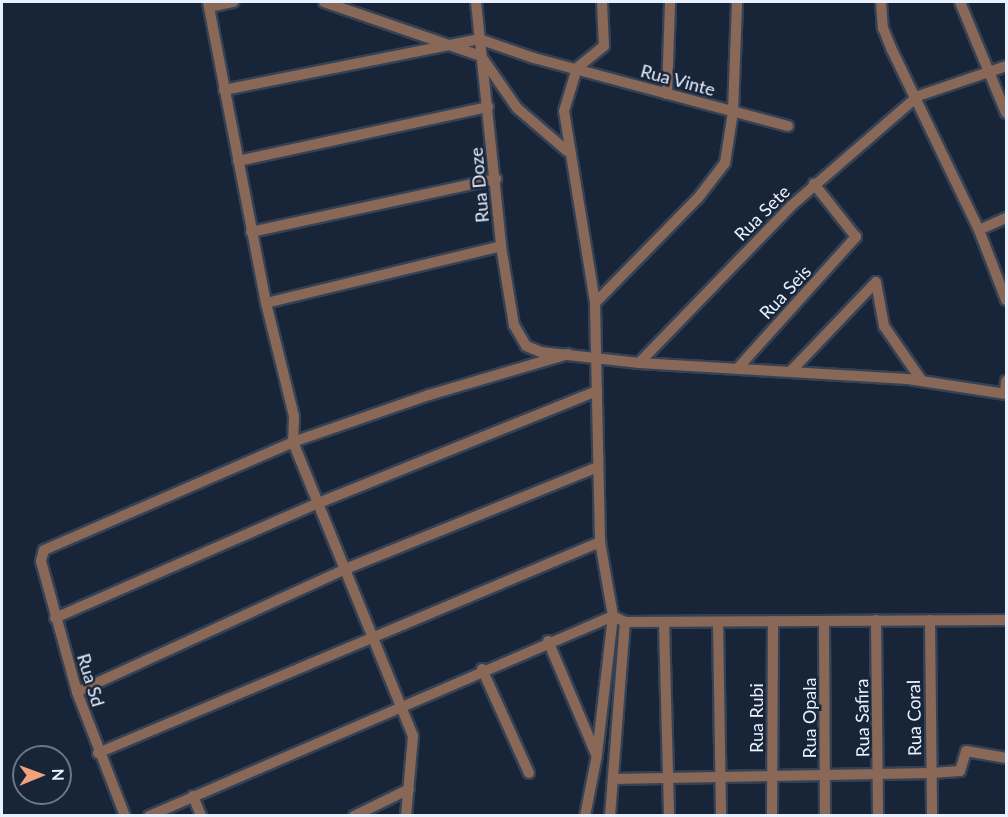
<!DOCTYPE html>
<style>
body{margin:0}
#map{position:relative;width:1008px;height:817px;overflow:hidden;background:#182539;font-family:Lato,sans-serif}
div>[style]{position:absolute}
.roads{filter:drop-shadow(2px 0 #354255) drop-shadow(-2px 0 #354255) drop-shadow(0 2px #354255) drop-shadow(0 -2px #354255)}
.minor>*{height:10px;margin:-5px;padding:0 5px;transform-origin:5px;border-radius:5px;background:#8a6857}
span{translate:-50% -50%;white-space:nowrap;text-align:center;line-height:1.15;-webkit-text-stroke:5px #182539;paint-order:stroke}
.street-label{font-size:18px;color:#e8f1ff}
.frame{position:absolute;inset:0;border:3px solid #e8f1ff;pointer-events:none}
.north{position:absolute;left:12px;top:745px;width:60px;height:60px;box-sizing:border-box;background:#182539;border:2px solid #6b7788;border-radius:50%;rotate:89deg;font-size:16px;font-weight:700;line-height:24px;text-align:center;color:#e8f1ff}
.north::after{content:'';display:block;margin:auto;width:21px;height:27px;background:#f0a27a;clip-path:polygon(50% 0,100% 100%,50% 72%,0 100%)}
</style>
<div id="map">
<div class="roads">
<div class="minor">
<div style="left:208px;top:2px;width:307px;rotate:79.1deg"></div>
<div style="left:266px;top:303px;width:116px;rotate:76.1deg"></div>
<div style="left:294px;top:416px;width:26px;rotate:92deg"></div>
<div style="left:293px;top:442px;width:318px;rotate:67.8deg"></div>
<div style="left:413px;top:736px;width:80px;rotate:95deg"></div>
<div style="left:324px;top:2px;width:166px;rotate:19deg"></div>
<div style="left:481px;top:56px;width:63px;rotate:55.3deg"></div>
<div style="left:517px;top:108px;width:66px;rotate:40.7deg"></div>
<div style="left:476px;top:2px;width:245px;rotate:84.1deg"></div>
<div style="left:501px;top:246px;width:80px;rotate:80.7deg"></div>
<div style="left:514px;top:325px;width:24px;rotate:60deg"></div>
<div style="left:526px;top:346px;width:16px;rotate:22deg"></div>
<div style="left:541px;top:352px;width:99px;rotate:6.4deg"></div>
<div style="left:639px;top:363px;width:269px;rotate:3.4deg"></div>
<div style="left:908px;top:379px;width:99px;rotate:8.7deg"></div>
<div style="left:602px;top:2px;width:44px;rotate:87.4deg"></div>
<div style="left:604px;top:46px;width:35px;rotate:141deg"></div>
<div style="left:577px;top:68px;width:45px;rotate:106.8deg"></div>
<div style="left:564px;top:111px;width:194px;rotate:80.8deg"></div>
<div style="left:595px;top:303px;width:239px;rotate:88.8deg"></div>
<div style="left:600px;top:542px;width:75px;rotate:80deg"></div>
<div style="left:613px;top:616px;width:13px;rotate:27deg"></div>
<div style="left:625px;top:622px;width:381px;rotate:-0.3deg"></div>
<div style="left:881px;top:2px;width:26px;rotate:86deg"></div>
<div style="left:883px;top:28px;width:22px;rotate:68deg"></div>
<div style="left:891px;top:48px;width:202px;rotate:64.2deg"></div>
<div style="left:979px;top:230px;width:75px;rotate:68.9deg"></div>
<div style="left:960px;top:2px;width:120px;rotate:67.5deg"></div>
<div style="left:209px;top:7px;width:25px;rotate:-12deg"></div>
<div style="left:224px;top:90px;width:260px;rotate:-11.3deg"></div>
<div style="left:479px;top:39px;width:58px;rotate:19.1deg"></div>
<div style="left:534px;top:58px;width:263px;rotate:15deg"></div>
<div style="left:667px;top:94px;width:92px;rotate:-88.1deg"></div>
<div style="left:238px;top:161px;width:256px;rotate:-12.2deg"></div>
<div style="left:979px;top:230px;width:30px;rotate:-24deg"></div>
<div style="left:251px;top:232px;width:251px;rotate:-12.2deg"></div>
<div style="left:266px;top:303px;width:242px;rotate:-13.6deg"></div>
<div style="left:595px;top:303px;width:147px;rotate:-45.6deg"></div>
<div style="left:698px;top:198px;width:44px;rotate:-52.4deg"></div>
<div style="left:725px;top:163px;width:52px;rotate:-81.1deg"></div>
<div style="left:733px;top:112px;width:110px;rotate:-87.9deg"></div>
<div style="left:639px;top:363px;width:219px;rotate:-45.9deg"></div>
<div style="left:791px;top:206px;width:168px;rotate:-40.9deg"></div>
<div style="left:918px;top:96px;width:93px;rotate:-18.8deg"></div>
<div style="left:737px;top:369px;width:178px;rotate:-48deg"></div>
<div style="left:856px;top:237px;width:68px;rotate:-128.4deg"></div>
<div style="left:790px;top:372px;width:124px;rotate:-46.3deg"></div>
<div style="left:876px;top:282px;width:45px;rotate:79.7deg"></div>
<div style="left:884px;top:326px;width:67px;rotate:55.4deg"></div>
<div style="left:1005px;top:393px;width:12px;rotate:-85deg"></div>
<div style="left:55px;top:618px;width:285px;rotate:-23.6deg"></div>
<div style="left:316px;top:504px;width:303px;rotate:-21.9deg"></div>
<div style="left:876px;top:620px;width:196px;rotate:89.4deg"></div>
<div style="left:930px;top:620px;width:196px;rotate:89.4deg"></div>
<div style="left:824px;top:621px;width:195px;rotate:89.7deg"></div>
<div style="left:664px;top:622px;width:194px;rotate:88.5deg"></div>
<div style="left:718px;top:622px;width:194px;rotate:89.1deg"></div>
<div style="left:548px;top:641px;width:123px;rotate:67deg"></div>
<div style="left:482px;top:669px;width:114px;rotate:65.7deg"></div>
<div style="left:77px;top:692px;width:293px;rotate:-24.6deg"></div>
<div style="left:343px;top:570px;width:275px;rotate:-22deg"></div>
<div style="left:98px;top:753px;width:545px;rotate:-22.8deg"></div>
<div style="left:613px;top:779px;width:318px;rotate:-1.1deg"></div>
<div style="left:931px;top:773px;width:29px;rotate:-4deg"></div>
<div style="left:960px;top:771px;width:21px;rotate:-73deg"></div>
<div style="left:966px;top:751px;width:41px;rotate:9.9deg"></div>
<div style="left:193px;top:796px;width:22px;rotate:68deg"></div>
<div style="left:125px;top:816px;width:133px;rotate:-111.2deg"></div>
<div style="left:77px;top:692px;width:136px;rotate:-105.4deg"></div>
<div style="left:41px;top:561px;width:11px;rotate:-75deg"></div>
<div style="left:44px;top:550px;width:271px;rotate:-23.4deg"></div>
<div style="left:293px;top:442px;width:144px;rotate:-19.1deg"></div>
<div style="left:429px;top:395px;width:145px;rotate:-16.4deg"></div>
<div style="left:149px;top:816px;width:505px;rotate:-23.32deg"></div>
<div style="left:613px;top:616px;width:140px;rotate:96.6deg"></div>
<div style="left:597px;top:755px;width:62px;rotate:101.1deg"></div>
<div style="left:354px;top:816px;width:61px;rotate:-26.1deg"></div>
<div style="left:610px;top:816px;width:195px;rotate:-85.6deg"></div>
<div style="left:772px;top:816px;width:195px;rotate:-89.7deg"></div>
</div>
</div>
<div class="street-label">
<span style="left:678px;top:80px;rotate:15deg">Rua Vinte</span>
<span style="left:479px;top:185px;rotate:-95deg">Rua Doze</span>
<span style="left:762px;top:213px;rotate:-45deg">Rua Sete</span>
<span style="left:785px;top:292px;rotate:-47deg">Rua Seis</span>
<span style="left:91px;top:680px;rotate:73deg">Rua Sd</span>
<span style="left:756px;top:718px;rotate:-90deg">Rua Rubi</span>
<span style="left:809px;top:718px;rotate:-90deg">Rua Opala</span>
<span style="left:862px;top:718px;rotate:-91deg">Rua Safira</span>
<span style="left:914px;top:718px;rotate:-91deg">Rua Coral</span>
</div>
<div class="frame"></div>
<div class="north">N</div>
</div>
